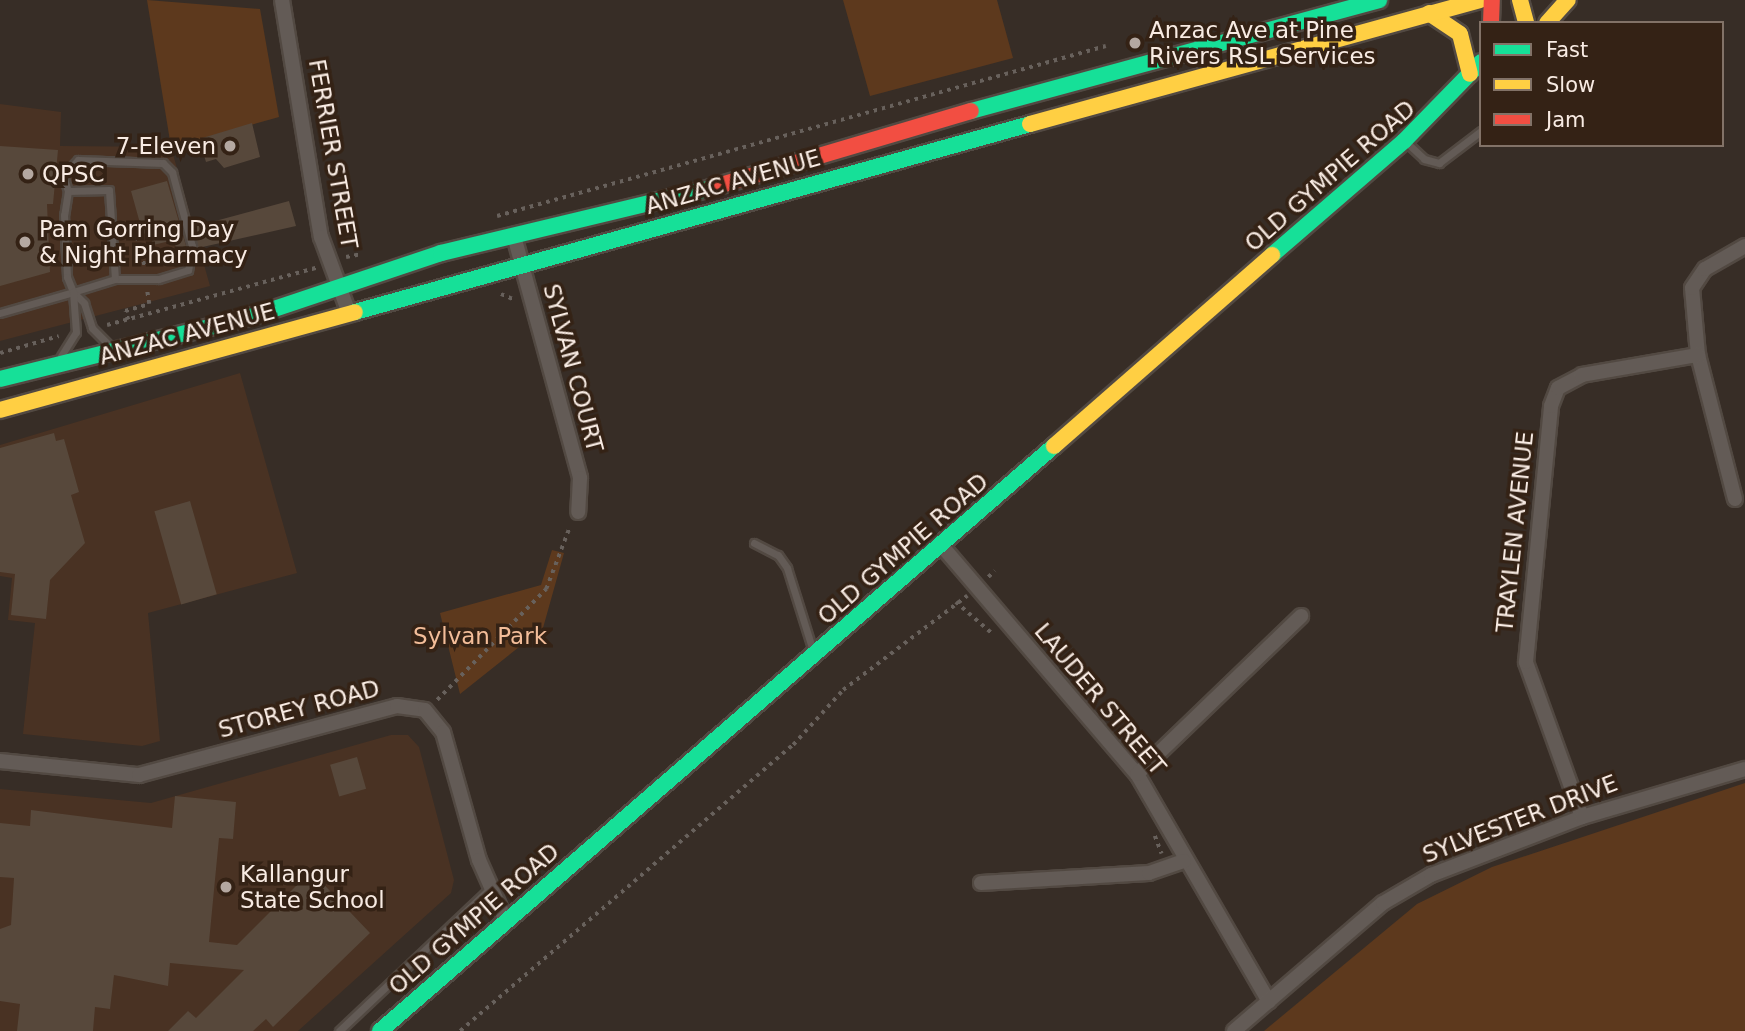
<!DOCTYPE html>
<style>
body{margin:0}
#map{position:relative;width:1745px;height:1031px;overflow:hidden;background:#372d26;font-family:"DejaVu Sans",sans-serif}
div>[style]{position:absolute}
.built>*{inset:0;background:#493223}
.green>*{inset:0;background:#5d391d}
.building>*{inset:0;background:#57483b;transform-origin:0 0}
.path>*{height:3.5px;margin-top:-1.75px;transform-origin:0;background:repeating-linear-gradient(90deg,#68615c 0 3.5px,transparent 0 8.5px)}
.roads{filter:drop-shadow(2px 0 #524942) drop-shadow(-2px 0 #524942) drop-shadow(0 2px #524942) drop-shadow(0 -2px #524942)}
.lane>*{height:7px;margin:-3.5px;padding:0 3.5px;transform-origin:3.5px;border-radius:3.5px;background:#635b56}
.street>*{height:14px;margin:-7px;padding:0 7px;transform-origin:7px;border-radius:7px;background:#635b56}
.fast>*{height:16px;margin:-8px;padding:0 8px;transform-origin:8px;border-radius:8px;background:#16e098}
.slow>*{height:16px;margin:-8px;padding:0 8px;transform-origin:8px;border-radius:8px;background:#ffcf43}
.jam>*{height:16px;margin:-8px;padding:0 8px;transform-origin:8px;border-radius:8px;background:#f24e42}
.dots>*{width:19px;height:19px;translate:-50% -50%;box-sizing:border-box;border:4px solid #342215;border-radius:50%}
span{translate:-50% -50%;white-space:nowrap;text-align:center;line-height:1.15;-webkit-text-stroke:7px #342215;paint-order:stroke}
.poi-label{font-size:23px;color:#f8ebe3}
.left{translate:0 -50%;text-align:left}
.right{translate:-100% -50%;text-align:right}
.street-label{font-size:23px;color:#f8ebe3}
.park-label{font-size:23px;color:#f3bd99}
.legend{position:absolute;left:1479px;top:21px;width:245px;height:126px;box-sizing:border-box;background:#342215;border:2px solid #827267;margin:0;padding:9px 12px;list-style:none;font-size:21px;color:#f8ebe3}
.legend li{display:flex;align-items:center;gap:14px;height:35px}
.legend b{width:35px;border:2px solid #827267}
</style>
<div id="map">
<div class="built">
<div style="clip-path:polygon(0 104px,61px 112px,60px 146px,171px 147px,210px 286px,0 341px)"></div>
<div style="clip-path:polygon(240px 373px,297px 573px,148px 613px,160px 741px,142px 746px,23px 734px,35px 623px,8px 620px,12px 578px,0 576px,0 445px)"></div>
<div style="clip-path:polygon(391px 735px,408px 735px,419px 747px,454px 880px,451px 893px,298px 1031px,0 1031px,0 789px,151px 803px)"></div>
</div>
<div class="green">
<div style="clip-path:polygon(147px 0,260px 9px,279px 117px,171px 147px)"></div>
<div style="clip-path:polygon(843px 0,997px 0,1013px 58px,870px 96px)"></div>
<div style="clip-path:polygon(552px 550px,564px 553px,543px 628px,460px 694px,440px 613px,541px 585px)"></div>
<div style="clip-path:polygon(1745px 783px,1745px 1031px,1264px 1031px,1417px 904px,1492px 867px)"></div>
</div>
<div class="building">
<div style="clip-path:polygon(252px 123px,260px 157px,224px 168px,216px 159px,206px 162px,199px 139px)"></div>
<div style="clip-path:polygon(0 146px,58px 150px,53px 204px,47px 204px,50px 272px,0 286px)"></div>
<div style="clip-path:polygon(167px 181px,186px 246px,177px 253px,174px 240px,153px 245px,149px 232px,143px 234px,131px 191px)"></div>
<div style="clip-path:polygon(289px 201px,296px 226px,198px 248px,193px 227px)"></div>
<div style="clip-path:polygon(54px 433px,56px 441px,64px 439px,79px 492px,71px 495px,85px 543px,50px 580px,46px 619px,11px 615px,15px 574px,0 572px,0 448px)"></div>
<div style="left:190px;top:501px;width:97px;height:37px;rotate:74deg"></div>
<div style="left:357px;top:757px;width:33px;height:28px;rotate:74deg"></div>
<div style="clip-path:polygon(175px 796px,236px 802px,233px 839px,219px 838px,209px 942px,237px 945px,311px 871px,370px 933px,273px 1027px,266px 1019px,253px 1031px,168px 1031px,188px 1011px,196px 1018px,244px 970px,170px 963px,168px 986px,114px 975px,110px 1009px,95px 1007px,93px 1031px,17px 1031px,20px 1004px,0 1001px,0 929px,11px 925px,14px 878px,0 877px,0 823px,30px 826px,31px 810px,172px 828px)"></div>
</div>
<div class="path">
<div style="left:497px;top:216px;width:632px;rotate:-15.6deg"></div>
<div style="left:137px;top:237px;width:30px;rotate:75deg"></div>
<div style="left:346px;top:257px;width:16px;rotate:-11deg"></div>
<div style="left:501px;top:294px;width:15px;rotate:23deg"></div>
<div style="left:128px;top:320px;width:9px;rotate:-108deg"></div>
<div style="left:125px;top:311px;width:25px;rotate:-16deg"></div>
<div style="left:149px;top:304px;width:13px;rotate:-99deg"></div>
<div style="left:107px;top:325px;width:217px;rotate:-15.3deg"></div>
<div style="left:0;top:353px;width:61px;rotate:-16.1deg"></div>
<div style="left:988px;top:577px;width:9px;rotate:-41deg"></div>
<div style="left:956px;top:602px;width:50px;rotate:41deg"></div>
<div style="left:437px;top:700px;width:156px;rotate:-45.5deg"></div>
<div style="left:546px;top:589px;width:67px;rotate:-69.1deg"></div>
<div style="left:1155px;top:836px;width:19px;rotate:69deg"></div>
<div style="left:460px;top:1031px;width:439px;rotate:-40.7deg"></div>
<div style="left:793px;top:745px;width:74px;rotate:-47.7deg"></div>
<div style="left:843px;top:690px;width:156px;rotate:-37.2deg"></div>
</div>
<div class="roads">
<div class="lane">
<div style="left:1405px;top:141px;width:26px;rotate:43deg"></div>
<div style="left:1424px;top:159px;width:16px;rotate:15deg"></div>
<div style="left:1439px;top:163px;width:53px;rotate:-37.3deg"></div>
<div style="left:68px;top:191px;width:16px;rotate:-108deg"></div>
<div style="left:63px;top:176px;width:22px;rotate:-47deg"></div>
<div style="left:78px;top:160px;width:85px;rotate:2deg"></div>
<div style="left:163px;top:163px;width:13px;rotate:45deg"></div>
<div style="left:172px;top:172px;width:77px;rotate:74.9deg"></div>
<div style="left:192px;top:246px;width:24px;rotate:99deg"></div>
<div style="left:188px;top:270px;width:31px;rotate:163deg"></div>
<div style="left:158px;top:279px;width:43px;rotate:180deg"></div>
<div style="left:0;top:313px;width:76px;rotate:-16deg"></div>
<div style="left:73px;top:292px;width:44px;rotate:-17.2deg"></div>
<div style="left:115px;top:279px;width:89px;rotate:-93.9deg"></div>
<div style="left:109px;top:190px;width:41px;rotate:178.6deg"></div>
<div style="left:68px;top:191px;width:24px;rotate:99deg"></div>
<div style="left:64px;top:215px;width:62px;rotate:87.2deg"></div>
<div style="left:67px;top:277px;width:16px;rotate:68deg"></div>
<div style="left:73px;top:292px;width:16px;rotate:45deg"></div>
<div style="left:84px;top:303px;width:26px;rotate:72deg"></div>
<div style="left:92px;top:328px;width:25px;rotate:45deg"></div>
<div style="left:61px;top:356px;width:28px;rotate:-58deg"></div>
<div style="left:76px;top:332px;width:40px;rotate:-94.3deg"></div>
<div style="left:754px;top:543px;width:27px;rotate:27deg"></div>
<div style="left:778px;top:555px;width:16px;rotate:55deg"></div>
<div style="left:787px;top:568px;width:87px;rotate:72.6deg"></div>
<div style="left:339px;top:1031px;width:208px;rotate:-43.4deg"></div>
</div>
<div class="street">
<div style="left:282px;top:0;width:240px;rotate:80.7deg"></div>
<div style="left:321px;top:237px;width:81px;rotate:69.8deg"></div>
<div style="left:514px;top:236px;width:251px;rotate:74.7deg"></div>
<div style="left:580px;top:478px;width:34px;rotate:93deg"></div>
<div style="left:1735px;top:499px;width:149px;rotate:-104.4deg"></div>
<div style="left:1698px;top:355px;width:67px;rotate:-95.1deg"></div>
<div style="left:1692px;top:288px;width:23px;rotate:-56deg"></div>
<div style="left:1705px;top:269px;width:46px;rotate:-29.9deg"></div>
<div style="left:942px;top:546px;width:300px;rotate:49.5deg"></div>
<div style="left:1137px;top:774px;width:263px;rotate:59.9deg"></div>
<div style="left:0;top:761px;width:140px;rotate:5.8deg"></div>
<div style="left:139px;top:775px;width:267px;rotate:-15deg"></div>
<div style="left:397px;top:706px;width:28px;rotate:8deg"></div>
<div style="left:425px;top:710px;width:28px;rotate:51deg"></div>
<div style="left:443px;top:732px;width:133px;rotate:74.3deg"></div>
<div style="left:479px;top:860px;width:67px;rotate:66.1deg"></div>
<div style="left:1137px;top:774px;width:228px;rotate:-43.9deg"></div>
<div style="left:1582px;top:817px;width:165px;rotate:-109.9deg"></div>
<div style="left:1526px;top:662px;width:257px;rotate:-84.4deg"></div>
<div style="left:1551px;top:406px;width:19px;rotate:-69deg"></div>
<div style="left:1558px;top:388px;width:27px;rotate:-28deg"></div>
<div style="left:1582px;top:375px;width:118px;rotate:-9.8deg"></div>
<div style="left:981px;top:883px;width:168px;rotate:-3.4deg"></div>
<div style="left:1149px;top:873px;width:37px;rotate:-19deg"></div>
<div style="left:1234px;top:1031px;width:196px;rotate:-40.7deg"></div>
<div style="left:1383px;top:903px;width:56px;rotate:-30.3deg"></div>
<div style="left:1431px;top:875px;width:162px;rotate:-21deg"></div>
<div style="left:1582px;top:817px;width:170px;rotate:-16.4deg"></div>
</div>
<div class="fast">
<div style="left:971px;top:111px;width:423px;rotate:-15.2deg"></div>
<div style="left:1272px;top:255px;width:174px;rotate:-40.8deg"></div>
<div style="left:1404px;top:141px;width:110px;rotate:-45.7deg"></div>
<div style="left:355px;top:312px;width:701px;rotate:-15.56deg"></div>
<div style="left:0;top:379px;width:258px;rotate:-13.9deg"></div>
<div style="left:250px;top:317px;width:201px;rotate:-18.5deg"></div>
<div style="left:441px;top:253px;width:278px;rotate:-13.5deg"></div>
<div style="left:380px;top:1031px;width:892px;rotate:-40.96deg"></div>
</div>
<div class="slow">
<div style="left:1520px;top:0;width:24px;rotate:75deg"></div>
<div style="left:1429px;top:13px;width:37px;rotate:34deg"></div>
<div style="left:1460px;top:34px;width:41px;rotate:76deg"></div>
<div style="left:1547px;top:23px;width:31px;rotate:-48deg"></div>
<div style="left:1030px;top:124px;width:466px;rotate:-15.4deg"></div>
<div style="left:0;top:410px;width:368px;rotate:-15.4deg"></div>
<div style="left:1054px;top:446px;width:290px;rotate:-41.2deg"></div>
</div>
<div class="jam">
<div style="left:1491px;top:23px;width:23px;rotate:-88deg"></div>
<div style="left:711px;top:188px;width:271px;rotate:-16.5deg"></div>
</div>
</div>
<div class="dots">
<div style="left:1135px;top:43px;background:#b4a8a1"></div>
<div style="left:230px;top:146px;background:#b4a8a1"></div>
<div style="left:28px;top:174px;background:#b4a8a1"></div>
<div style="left:25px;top:242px;background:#b4a8a1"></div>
<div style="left:226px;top:887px;background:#b4a8a1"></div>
</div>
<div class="poi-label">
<span class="left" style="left:1149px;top:43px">Anzac Ave at Pine<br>Rivers RSL Services</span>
<span class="right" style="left:216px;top:146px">7-Eleven</span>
<span class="left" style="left:42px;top:174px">QPSC</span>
<span class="left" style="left:39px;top:242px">Pam Gorring Day<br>&amp; Night Pharmacy</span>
<span class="left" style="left:240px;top:887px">Kallangur<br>State School</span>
</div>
<div class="street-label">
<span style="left:333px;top:154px;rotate:80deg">FERRIER STREET</span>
<span style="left:1330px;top:176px;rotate:-41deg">OLD GYMPIE ROAD</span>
<span style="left:733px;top:182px;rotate:-16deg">ANZAC AVENUE</span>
<span style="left:187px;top:334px;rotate:-15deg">ANZAC AVENUE</span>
<span style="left:573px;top:368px;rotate:75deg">SYLVAN COURT</span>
<span style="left:1515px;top:532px;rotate:-84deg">TRAYLEN AVENUE</span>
<span style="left:903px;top:549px;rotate:-41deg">OLD GYMPIE ROAD</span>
<span style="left:1100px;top:699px;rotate:50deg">LAUDER STREET</span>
<span style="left:299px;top:709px;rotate:-15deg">STOREY ROAD</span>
<span style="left:1520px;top:819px;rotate:-21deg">SYLVESTER DRIVE</span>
<span style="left:474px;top:919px;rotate:-41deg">OLD GYMPIE ROAD</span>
</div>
<div class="park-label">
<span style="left:480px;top:636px">Sylvan Park</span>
</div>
<ul class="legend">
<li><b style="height:9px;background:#16e098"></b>Fast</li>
<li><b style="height:9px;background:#ffcf43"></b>Slow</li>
<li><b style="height:9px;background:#f24e42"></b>Jam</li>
</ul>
</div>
